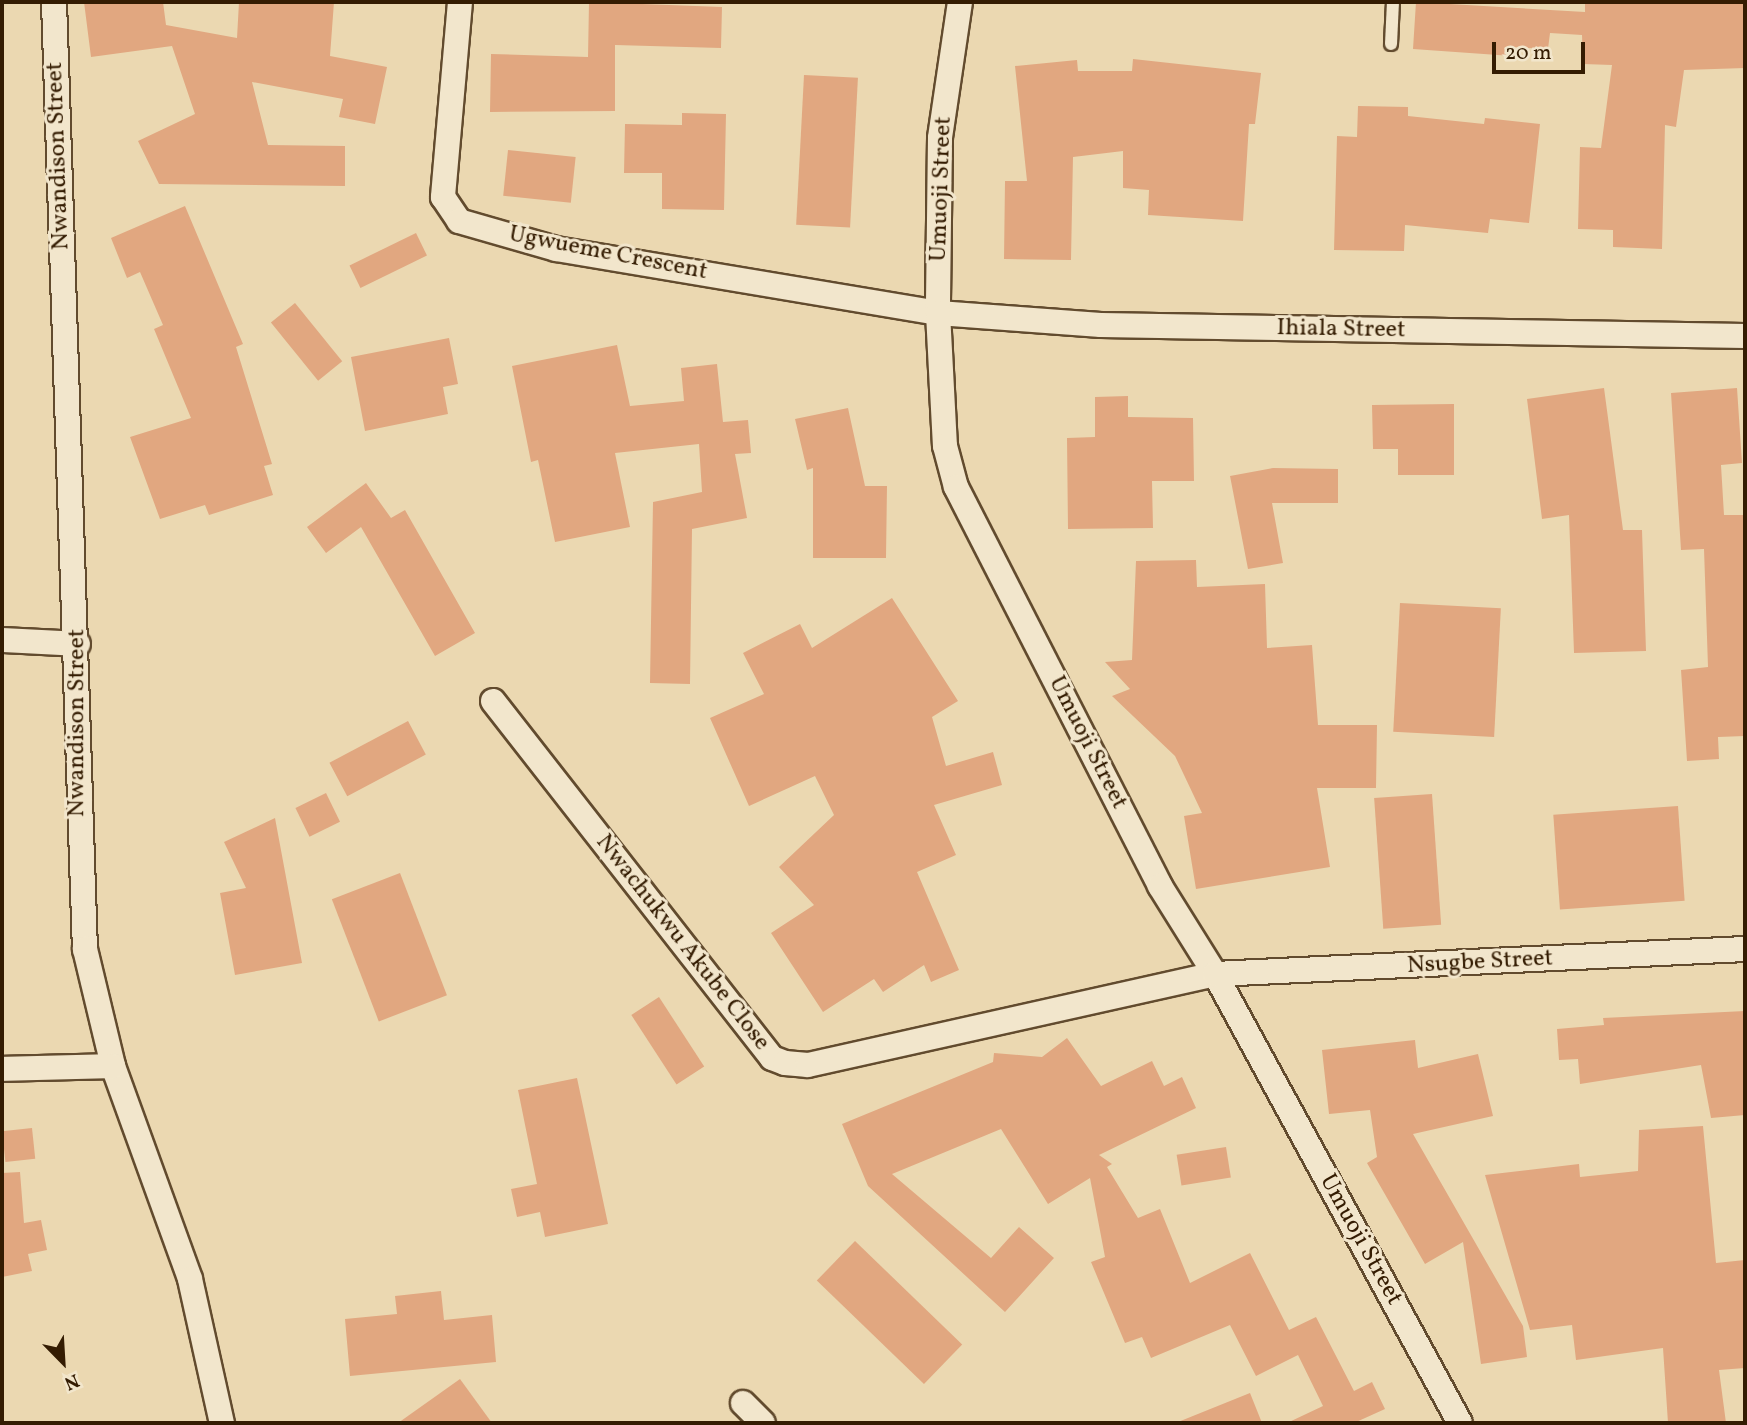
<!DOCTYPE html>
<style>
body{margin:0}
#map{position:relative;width:1747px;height:1425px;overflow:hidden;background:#ebd8b1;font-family:Vollkorn,serif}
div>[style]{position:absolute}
.building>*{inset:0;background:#e1a780;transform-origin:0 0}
.roads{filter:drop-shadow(2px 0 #624b2e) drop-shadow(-2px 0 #624b2e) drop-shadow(0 2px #624b2e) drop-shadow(0 -2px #624b2e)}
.lane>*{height:12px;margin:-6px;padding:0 6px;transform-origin:6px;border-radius:6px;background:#f2e6cc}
.street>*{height:24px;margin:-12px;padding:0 12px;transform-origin:12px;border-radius:12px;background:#f2e6cc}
span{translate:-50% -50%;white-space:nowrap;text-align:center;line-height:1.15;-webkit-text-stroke:6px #f2e6cc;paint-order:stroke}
.street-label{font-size:24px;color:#341c02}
.frame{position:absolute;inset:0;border:4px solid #341c02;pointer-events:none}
.north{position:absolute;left:28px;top:1327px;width:70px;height:70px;-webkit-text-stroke:5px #f2e6cc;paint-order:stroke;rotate:156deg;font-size:19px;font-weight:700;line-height:28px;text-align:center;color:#341c02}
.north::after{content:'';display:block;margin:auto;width:24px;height:32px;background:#341c02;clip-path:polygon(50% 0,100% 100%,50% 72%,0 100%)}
.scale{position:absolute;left:1492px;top:42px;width:93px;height:32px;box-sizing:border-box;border:4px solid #341c02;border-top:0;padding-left:9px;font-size:21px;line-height:24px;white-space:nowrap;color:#341c02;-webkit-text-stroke:5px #f2e6cc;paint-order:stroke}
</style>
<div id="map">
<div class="building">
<div style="clip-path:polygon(84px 2px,163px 2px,166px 25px,237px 38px,239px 2px,334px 2px,330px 56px,387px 67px,375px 124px,339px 117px,343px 99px,252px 82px,268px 145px,345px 146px,345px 186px,159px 184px,138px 141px,195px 114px,172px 46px,91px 57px)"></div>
<div style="clip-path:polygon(589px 2px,722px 7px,721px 48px,615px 45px,615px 111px,490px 112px,491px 54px,588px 57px)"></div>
<div style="clip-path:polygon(1416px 2px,1585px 12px,1585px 2px,1745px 2px,1745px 68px,1684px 70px,1676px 127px,1665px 125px,1662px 249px,1613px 247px,1613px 230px,1578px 229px,1580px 147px,1601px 148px,1612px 65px,1583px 64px,1582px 35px,1550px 33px,1548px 49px,1513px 47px,1512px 56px,1413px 49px)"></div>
<div style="clip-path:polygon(1133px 59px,1261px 73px,1255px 124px,1249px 124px,1243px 221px,1148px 215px,1149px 190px,1123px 188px,1123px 151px,1073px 157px,1071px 260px,1004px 259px,1005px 181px,1027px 181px,1015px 66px,1077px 60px,1078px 71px,1132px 71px)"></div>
<div style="left:804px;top:75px;width:54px;height:150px;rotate:3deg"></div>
<div style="clip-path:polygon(1358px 106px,1408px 107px,1408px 116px,1484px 124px,1485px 118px,1540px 124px,1529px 223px,1490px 219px,1488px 233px,1405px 225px,1404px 251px,1334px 250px,1337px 136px,1357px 137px)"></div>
<div style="clip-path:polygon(682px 113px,726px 114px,724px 210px,662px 209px,662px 173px,624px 173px,625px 124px,682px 125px)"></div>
<div style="left:508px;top:150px;width:68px;height:46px;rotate:6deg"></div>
<div style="clip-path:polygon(185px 206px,243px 344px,236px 347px,272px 464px,264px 466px,273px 495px,209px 515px,205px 505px,160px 519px,130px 437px,191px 418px,154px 329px,163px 325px,140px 272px,127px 278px,111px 238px)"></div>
<div style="left:416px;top:233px;width:25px;height:74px;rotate:64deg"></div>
<div style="left:295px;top:303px;width:75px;height:31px;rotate:51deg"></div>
<div style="clip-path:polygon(449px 338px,458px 384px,443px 387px,448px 414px,365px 431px,351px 357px)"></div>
<div style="clip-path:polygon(617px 345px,630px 406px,684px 401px,681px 368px,717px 364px,723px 422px,748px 420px,751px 453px,735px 454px,747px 518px,692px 529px,690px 684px,650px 683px,653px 502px,702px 492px,699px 444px,615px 453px,630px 527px,555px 542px,538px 460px,531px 462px,512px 366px)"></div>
<div style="clip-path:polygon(1604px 388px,1623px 530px,1642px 530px,1646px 651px,1574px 653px,1569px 515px,1542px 519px,1527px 399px)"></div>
<div style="clip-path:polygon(1737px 388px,1742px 463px,1721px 465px,1724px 515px,1745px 515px,1745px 736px,1718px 737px,1719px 759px,1687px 761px,1681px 670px,1708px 667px,1704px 549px,1681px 550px,1671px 393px)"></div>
<div style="clip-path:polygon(1128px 396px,1128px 417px,1193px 418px,1194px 481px,1152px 481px,1153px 528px,1068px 529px,1067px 438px,1095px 437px,1095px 397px)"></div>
<div style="clip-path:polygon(1454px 404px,1454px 475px,1398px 475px,1398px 449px,1373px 449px,1372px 405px)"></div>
<div style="clip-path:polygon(848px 408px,865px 486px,887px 486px,886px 558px,813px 558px,813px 468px,807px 470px,795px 419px)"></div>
<div style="clip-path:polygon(1273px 468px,1338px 469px,1338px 503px,1272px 503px,1283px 563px,1248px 569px,1230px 476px)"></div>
<div style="clip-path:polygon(366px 483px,391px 518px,405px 510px,475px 633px,435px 656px,361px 527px,326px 553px,307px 527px)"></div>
<div style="clip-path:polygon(1196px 560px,1197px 587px,1265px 584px,1267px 648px,1312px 645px,1318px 725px,1377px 725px,1376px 788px,1317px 788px,1330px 867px,1196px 889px,1184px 816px,1202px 813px,1175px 756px,1112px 696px,1130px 689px,1105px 662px,1132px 660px,1136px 561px)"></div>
<div style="clip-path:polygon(892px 598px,958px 701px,932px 717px,946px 766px,993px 752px,1002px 785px,934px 805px,956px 855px,917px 872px,959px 970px,931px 982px,924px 965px,883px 992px,874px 979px,823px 1012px,771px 933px,814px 905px,779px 867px,834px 815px,815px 776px,749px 806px,710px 718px,764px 694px,743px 653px,800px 624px,812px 648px)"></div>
<div style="left:1400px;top:603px;width:101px;height:129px;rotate:3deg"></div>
<div style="left:408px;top:721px;width:38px;height:89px;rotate:62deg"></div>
<div style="left:326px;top:793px;width:32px;height:34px;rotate:64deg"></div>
<div style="left:1432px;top:794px;width:131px;height:58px;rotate:86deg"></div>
<div style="left:1678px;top:806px;width:95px;height:125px;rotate:86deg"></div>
<div style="clip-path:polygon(275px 818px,302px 963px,235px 975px,220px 893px,246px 888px,224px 842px)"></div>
<div style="left:400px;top:873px;width:131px;height:73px;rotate:69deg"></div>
<div style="left:659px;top:997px;width:83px;height:33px;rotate:57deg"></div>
<div style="clip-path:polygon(1745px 1011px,1745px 1115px,1711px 1118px,1701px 1065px,1580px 1084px,1578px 1059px,1559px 1060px,1557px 1029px,1604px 1025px,1603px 1018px)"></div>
<div style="clip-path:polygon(1067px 1038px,1101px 1086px,1152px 1061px,1164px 1086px,1182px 1077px,1196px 1108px,1099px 1155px,1112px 1164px,1107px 1167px,1138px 1218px,1160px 1209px,1190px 1283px,1250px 1253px,1289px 1330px,1316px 1317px,1354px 1391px,1372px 1382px,1385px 1409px,1354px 1423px,1287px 1423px,1323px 1406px,1298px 1355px,1256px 1376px,1230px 1325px,1151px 1358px,1142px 1337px,1125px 1343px,1091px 1262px,1105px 1257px,1090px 1178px,1048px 1204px,1001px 1129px,892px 1174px,991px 1258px,1019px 1227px,1054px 1258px,1005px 1312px,868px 1186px,842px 1124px,993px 1062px,994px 1053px,1042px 1057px)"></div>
<div style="clip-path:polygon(1415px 1040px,1418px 1068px,1478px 1054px,1493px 1116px,1413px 1134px,1523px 1326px,1527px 1357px,1481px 1364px,1463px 1242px,1425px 1264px,1367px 1163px,1377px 1157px,1370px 1110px,1329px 1114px,1322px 1050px)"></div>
<div style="clip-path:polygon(577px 1078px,608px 1224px,545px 1237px,540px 1212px,517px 1217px,511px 1189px,537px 1184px,518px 1090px)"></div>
<div style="clip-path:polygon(1703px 1126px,1716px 1263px,1745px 1260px,1745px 1368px,1719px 1370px,1726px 1423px,1668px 1423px,1663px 1348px,1576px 1360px,1572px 1325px,1530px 1330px,1485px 1175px,1579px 1164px,1580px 1177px,1638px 1171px,1639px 1130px)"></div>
<div style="left:32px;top:1128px;width:31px;height:30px;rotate:84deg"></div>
<div style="left:1226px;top:1147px;width:31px;height:50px;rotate:81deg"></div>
<div style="clip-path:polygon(20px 1172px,24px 1223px,41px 1220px,47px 1250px,28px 1254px,32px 1271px,2px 1277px,2px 1173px)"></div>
<div style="left:855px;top:1241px;width:149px;height:55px;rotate:44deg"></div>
<div style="clip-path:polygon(441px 1291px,444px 1320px,492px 1315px,496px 1362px,350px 1376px,345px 1319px,397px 1314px,395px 1296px)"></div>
<div style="clip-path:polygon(460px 1379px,492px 1423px,398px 1423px)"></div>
<div style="clip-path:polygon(1250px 1393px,1262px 1423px,1178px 1423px,1178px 1422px)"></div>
</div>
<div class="roads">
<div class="lane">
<div style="left:1391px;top:44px;width:42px;rotate:-87.3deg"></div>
</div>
<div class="street">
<div style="left:54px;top:2px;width:948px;rotate:88.13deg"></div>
<div style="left:85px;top:949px;width:120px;rotate:76.5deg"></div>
<div style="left:113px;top:1066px;width:226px;rotate:70.1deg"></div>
<div style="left:190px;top:1279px;width:148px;rotate:77.5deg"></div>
<div style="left:460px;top:2px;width:196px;rotate:95deg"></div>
<div style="left:443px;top:197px;width:29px;rotate:56deg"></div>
<div style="left:459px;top:221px;width:101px;rotate:16.1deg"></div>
<div style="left:556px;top:249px;width:387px;rotate:9.5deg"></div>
<div style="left:938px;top:313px;width:163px;rotate:4.2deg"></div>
<div style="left:1101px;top:325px;width:644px;rotate:0.98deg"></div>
<div style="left:960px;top:2px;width:137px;rotate:98.4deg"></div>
<div style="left:940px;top:138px;width:175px;rotate:90.7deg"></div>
<div style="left:938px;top:313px;width:133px;rotate:87deg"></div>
<div style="left:945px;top:446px;width:42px;rotate:75deg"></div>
<div style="left:956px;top:487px;width:448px;rotate:62.9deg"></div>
<div style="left:1160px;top:886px;width:104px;rotate:58deg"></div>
<div style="left:1215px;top:974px;width:511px;rotate:61.38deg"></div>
<div style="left:2px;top:640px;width:76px;rotate:3deg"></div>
<div style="left:493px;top:701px;width:453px;rotate:52deg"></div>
<div style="left:772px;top:1058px;width:14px;rotate:21deg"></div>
<div style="left:785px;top:1063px;width:23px;rotate:5deg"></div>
<div style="left:808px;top:1065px;width:417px;rotate:-12.6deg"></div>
<div style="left:1215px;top:974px;width:531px;rotate:-2.7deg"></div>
<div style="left:2px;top:1069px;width:111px;rotate:-1.5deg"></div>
<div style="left:743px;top:1403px;width:28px;rotate:45deg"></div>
</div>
</div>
<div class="street-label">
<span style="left:59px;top:156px;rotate:-92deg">Nwandison Street</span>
<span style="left:942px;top:189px;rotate:-88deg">Umuoji Street</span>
<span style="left:608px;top:254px;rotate:11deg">Ugwueme Crescent</span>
<span style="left:1341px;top:330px;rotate:1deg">Ihiala Street</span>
<span style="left:78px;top:723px;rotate:-90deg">Nwandison Street</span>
<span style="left:1087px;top:743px;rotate:63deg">Umuoji Street</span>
<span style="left:682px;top:943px;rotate:52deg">Nwachukwu Akube Close</span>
<span style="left:1480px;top:963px;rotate:-3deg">Nsugbe Street</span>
<span style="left:1360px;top:1240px;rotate:61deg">Umuoji Street</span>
</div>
<div class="frame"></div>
<div class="north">N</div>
<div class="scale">20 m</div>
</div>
